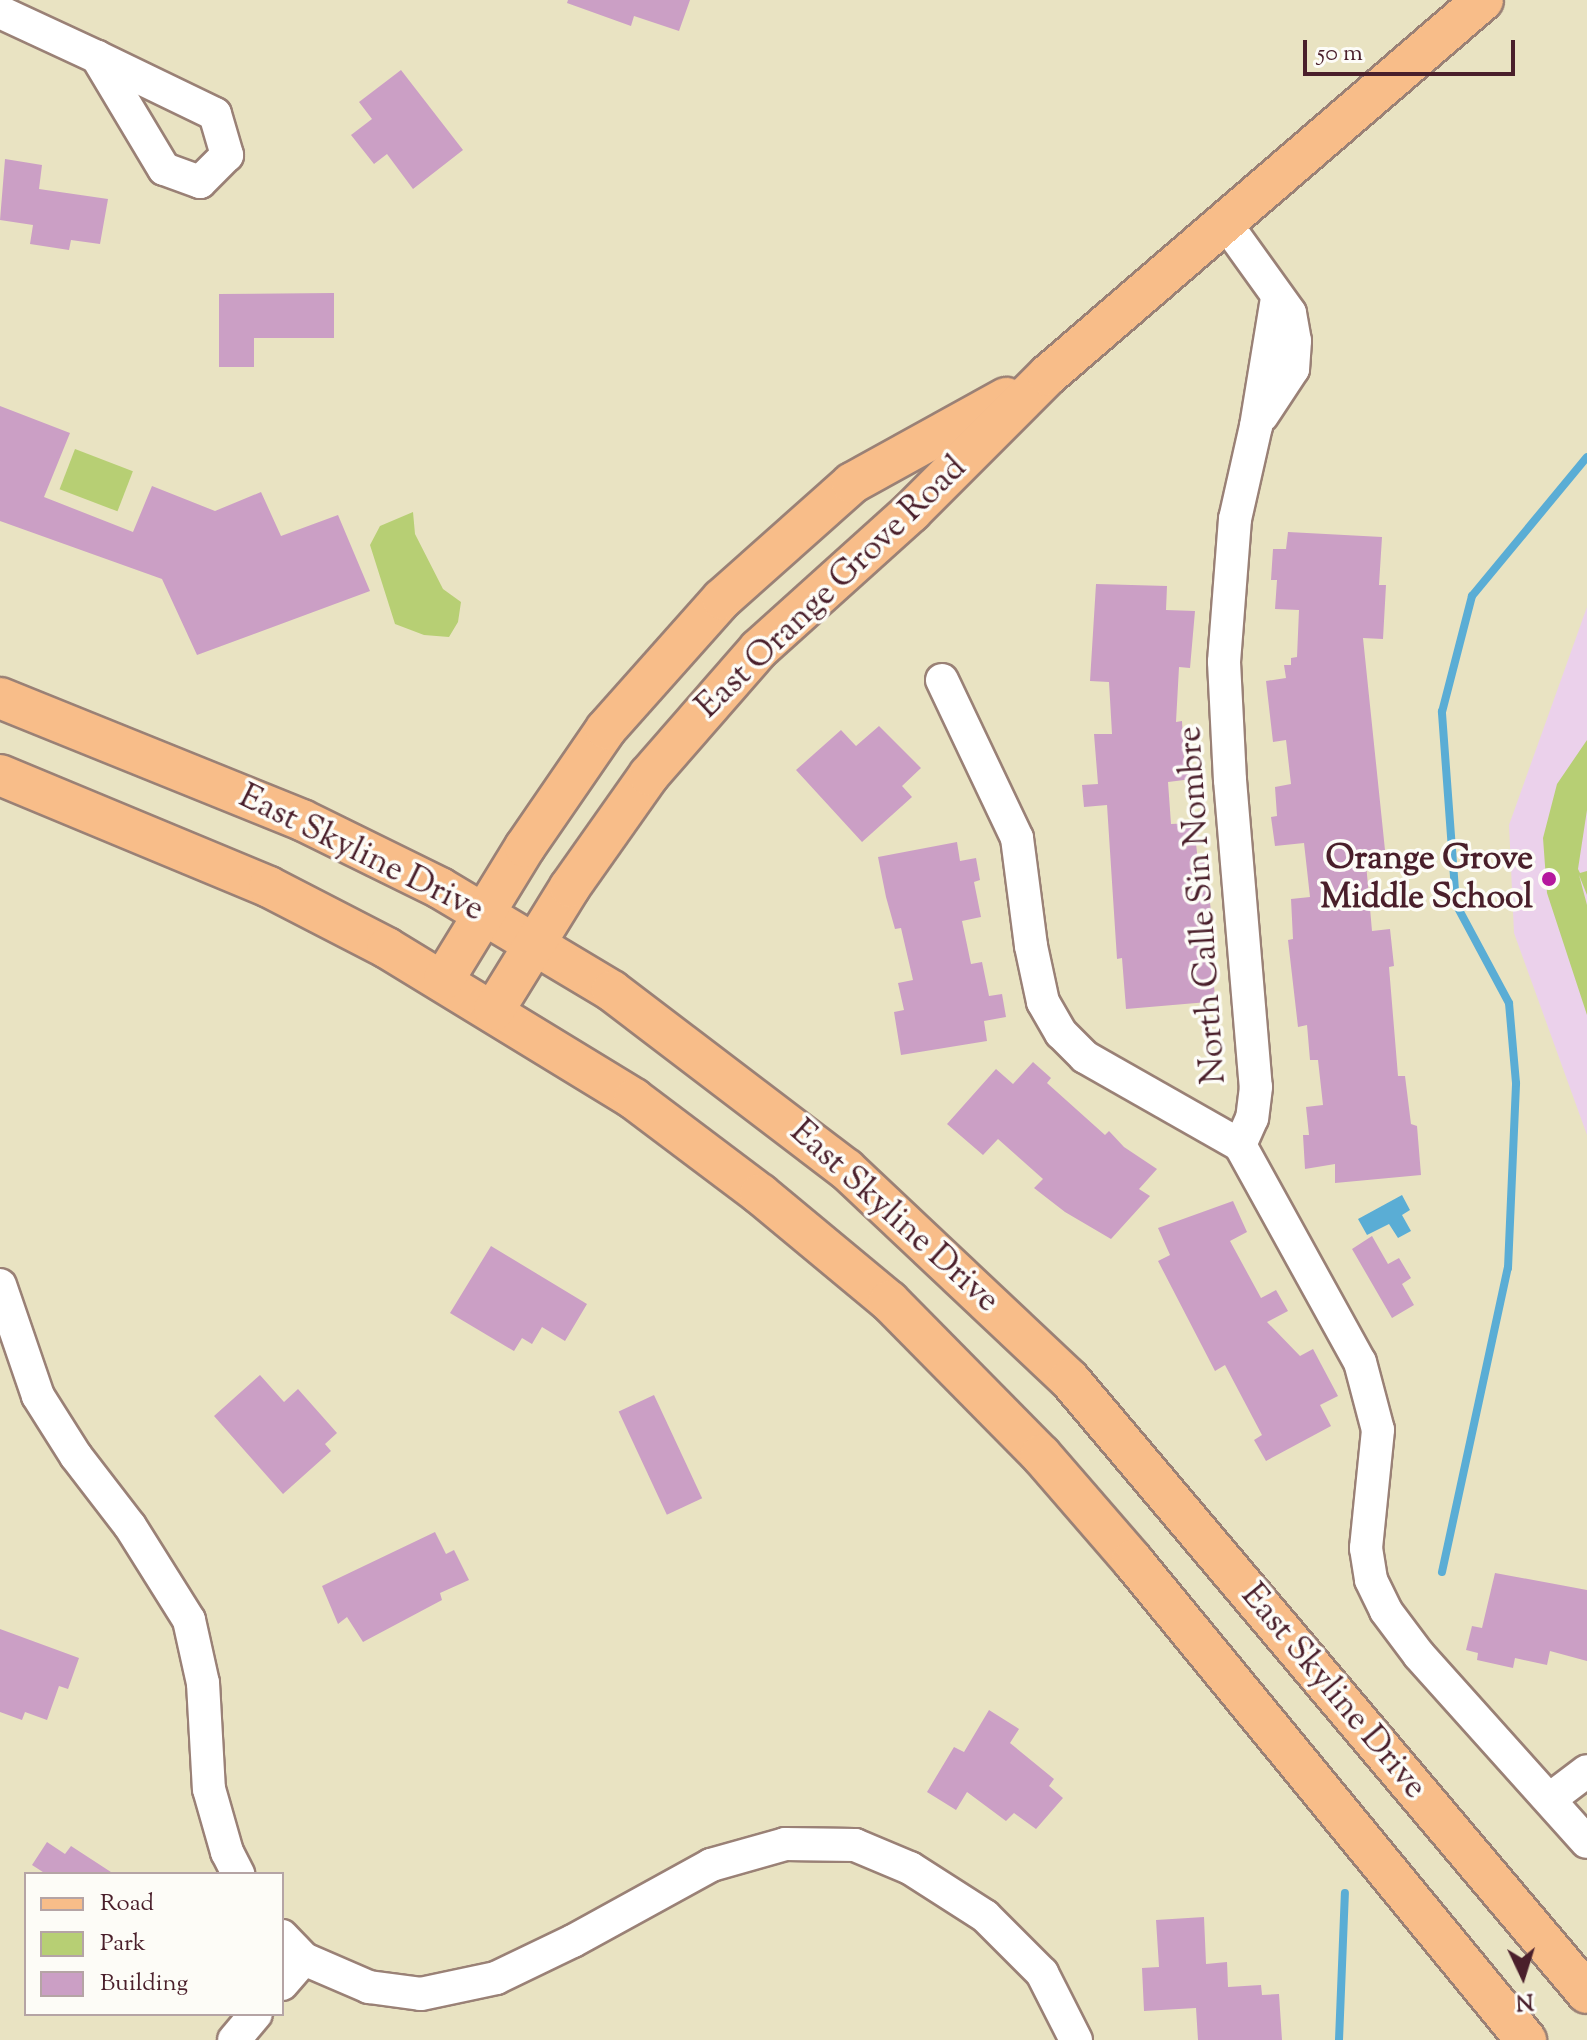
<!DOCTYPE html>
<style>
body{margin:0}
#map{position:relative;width:1587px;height:2040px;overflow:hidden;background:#e9e3c2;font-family:"Sorts Mill Goudy",serif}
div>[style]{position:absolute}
.built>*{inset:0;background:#ebd1eb}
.green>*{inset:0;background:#b7cf74;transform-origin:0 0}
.water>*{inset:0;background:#5aadd5}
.stream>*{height:8px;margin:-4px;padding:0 4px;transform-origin:4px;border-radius:4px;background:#5aadd5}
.building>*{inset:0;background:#cb9fc5;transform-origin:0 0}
.roads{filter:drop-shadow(2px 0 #9a8176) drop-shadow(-2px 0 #9a8176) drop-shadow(0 2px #9a8176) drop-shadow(0 -2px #9a8176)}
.minor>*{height:32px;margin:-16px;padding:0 16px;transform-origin:16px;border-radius:16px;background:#fff}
.major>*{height:40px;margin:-20px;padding:0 20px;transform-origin:20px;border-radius:20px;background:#f8bd89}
.dots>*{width:22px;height:22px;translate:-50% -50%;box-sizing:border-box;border:4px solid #fdfcf7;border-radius:50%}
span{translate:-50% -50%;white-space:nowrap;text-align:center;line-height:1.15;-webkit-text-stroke:7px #fdfcf7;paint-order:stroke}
.street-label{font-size:34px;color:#4a1f2b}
.poi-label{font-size:34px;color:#4a1f2b;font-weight:700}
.right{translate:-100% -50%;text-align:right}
.legend{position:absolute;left:24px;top:1872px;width:260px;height:144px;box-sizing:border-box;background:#fdfcf7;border:2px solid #b5a4a5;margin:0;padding:10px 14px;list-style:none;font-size:24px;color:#4a1f2b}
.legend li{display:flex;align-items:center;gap:16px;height:40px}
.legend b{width:40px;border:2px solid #b5a4a5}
.north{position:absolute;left:1483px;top:1936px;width:80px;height:80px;-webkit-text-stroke:6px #fdfcf7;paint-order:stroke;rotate:176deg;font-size:22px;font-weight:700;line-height:32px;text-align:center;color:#4a1f2b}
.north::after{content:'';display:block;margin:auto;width:28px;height:36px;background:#4a1f2b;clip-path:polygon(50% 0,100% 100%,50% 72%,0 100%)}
.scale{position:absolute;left:1303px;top:40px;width:212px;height:36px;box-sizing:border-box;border:4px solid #4a1f2b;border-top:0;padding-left:10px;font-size:24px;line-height:28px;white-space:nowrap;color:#4a1f2b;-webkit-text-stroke:6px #fdfcf7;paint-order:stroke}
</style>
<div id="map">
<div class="built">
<div style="clip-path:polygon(1587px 607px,1587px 1135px,1514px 933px,1509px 825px)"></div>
</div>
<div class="green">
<div style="left:75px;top:449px;width:62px;height:43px;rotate:21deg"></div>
<div style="clip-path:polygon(413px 512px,415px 534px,443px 589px,461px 602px,458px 622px,449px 637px,424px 635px,395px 624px,370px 545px,380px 526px)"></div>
<div style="clip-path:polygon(1587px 740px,1587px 810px,1578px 869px,1580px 873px,1587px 871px,1587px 895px,1579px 875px,1587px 905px,1587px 1015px,1547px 893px,1543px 838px,1557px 784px)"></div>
</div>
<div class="water">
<div style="clip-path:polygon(1402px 1195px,1410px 1210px,1402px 1215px,1411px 1231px,1398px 1238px,1389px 1224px,1367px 1235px,1358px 1219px)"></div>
</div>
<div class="stream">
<div style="left:1442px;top:1572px;width:311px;rotate:-77.8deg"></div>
<div style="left:1508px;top:1268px;width:185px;rotate:-87.5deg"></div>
<div style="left:1516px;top:1083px;width:80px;rotate:-95deg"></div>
<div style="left:1509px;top:1003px;width:112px;rotate:-118.2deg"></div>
<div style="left:1456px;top:904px;width:193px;rotate:-94.2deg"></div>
<div style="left:1442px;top:712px;width:120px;rotate:-75.5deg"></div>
<div style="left:1472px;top:596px;width:180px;rotate:-50.4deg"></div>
<div style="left:1339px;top:2040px;width:147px;rotate:-87.7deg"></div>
</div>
<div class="building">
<div style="clip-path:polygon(568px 0,690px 0,679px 31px,634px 16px,631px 26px,567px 3px)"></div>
<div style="clip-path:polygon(401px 70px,463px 150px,413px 189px,387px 154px,374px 164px,351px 135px,372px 119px,359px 102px)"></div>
<div style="clip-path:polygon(5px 159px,42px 165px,39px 189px,108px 199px,100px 244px,71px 240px,69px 250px,30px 244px,33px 225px,0 220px)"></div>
<div style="clip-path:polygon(334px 293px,334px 338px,254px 338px,254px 367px,219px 367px,219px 294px)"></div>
<div style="clip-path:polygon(0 406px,70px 433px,44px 497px,133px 532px,152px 486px,215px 511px,261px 492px,281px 536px,338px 515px,370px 591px,197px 655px,162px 579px,0 521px)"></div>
<div style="clip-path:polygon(1288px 532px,1382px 537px,1379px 585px,1386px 585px,1383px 639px,1363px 638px,1385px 850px,1365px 852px,1372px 931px,1390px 929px,1394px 966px,1389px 967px,1398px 1076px,1405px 1076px,1411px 1124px,1417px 1126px,1421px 1175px,1335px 1183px,1335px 1164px,1305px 1169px,1303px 1135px,1309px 1135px,1306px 1107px,1323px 1105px,1318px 1060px,1310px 1060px,1307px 1025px,1298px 1027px,1288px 940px,1293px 939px,1291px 899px,1310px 897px,1304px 843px,1275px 846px,1271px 817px,1277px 816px,1275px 787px,1291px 784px,1286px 740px,1273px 742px,1266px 681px,1286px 678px,1284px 665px,1291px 665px,1291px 658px,1297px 657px,1299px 610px,1275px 609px,1277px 580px,1271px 580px,1273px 549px,1286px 549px)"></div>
<div style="clip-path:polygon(1096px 584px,1167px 586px,1166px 610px,1195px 611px,1190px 668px,1179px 667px,1176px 722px,1182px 721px,1184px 758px,1190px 757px,1192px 779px,1168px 782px,1171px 824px,1194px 823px,1198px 863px,1205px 862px,1216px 952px,1211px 952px,1215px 997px,1207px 997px,1208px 1002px,1126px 1009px,1122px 958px,1117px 959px,1107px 805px,1084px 807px,1082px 785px,1098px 784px,1094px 734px,1112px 734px,1109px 682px,1090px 681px)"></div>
<div style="clip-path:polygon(879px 726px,921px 768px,902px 786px,912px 797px,862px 842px,796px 770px,841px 730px,856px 746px)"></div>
<div style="clip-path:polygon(957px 842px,960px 861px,976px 858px,980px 880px,974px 882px,981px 917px,962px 921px,971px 964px,982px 962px,989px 996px,1002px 994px,1006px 1017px,984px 1021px,987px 1041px,901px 1055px,894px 1012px,904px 1010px,898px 983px,913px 980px,901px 928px,895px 929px,886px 897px,878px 857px)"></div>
<div style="clip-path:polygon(1033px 1062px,1051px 1078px,1047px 1083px,1105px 1135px,1109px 1131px,1124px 1147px,1157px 1169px,1139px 1189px,1150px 1196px,1111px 1239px,1065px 1212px,1034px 1188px,1043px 1179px,998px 1139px,983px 1155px,947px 1124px,996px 1069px,1013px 1084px)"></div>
<div style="clip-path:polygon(1233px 1201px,1247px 1232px,1230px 1241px,1261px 1298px,1276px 1290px,1288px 1311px,1267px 1322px,1300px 1356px,1313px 1349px,1338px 1396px,1320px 1405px,1331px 1426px,1266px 1461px,1254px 1440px,1262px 1435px,1225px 1365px,1215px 1371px,1158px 1261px,1170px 1255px,1158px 1228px)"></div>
<div style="clip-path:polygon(1372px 1236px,1388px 1264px,1399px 1258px,1411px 1278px,1402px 1284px,1414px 1305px,1392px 1318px,1352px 1249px)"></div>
<div style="clip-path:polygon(491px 1246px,587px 1304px,565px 1341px,542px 1327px,532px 1344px,522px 1338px,514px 1351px,450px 1313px)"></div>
<div style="clip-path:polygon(260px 1375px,284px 1402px,298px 1389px,337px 1433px,325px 1444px,331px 1451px,283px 1494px,214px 1416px)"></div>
<div style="left:654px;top:1395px;width:114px;height:39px;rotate:65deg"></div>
<div style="clip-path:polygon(435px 1532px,446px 1554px,454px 1550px,469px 1580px,440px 1593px,442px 1600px,363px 1642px,347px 1617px,338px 1624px,322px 1586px)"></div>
<div style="clip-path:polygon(1495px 1573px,1587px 1590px,1587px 1661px,1550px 1651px,1547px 1665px,1515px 1658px,1513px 1668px,1477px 1660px,1478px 1653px,1466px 1650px,1472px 1626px,1482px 1628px)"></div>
<div style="clip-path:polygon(0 1629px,79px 1658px,68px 1689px,59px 1686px,47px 1720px,25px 1712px,22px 1720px,0 1712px)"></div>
<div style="clip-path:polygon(989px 1710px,1019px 1729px,1010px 1743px,1054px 1779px,1049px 1786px,1063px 1798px,1036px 1829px,1014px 1813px,1006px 1821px,967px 1792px,956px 1810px,927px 1792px,954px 1747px,964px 1752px)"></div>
<div style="clip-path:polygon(47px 1842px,65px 1854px,71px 1846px,114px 1874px,46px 1874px,32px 1865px)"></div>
<div style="clip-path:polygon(1204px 1917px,1206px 1964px,1227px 1962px,1228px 1987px,1261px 1985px,1262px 1995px,1279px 1994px,1282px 2040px,1198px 2040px,1196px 2008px,1144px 2011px,1142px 1968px,1159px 1967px,1156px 1920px)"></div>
</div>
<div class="roads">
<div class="minor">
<div style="left:0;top:12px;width:107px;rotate:24.9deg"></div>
<div style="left:97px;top:57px;width:131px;rotate:25.8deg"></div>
<div style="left:215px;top:114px;width:43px;rotate:73.7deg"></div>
<div style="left:227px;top:155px;width:38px;rotate:135deg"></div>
<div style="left:200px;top:182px;width:38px;rotate:-160deg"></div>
<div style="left:164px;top:169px;width:131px;rotate:-120.9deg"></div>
<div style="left:1224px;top:221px;width:113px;rotate:54.3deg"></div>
<div style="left:1290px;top:313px;width:28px;rotate:80deg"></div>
<div style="left:1295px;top:341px;width:28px;rotate:94deg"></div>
<div style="left:1293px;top:369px;width:56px;rotate:123.4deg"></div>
<div style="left:1277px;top:298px;width:130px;rotate:99.3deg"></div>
<div style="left:1256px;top:426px;width:95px;rotate:102.7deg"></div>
<div style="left:1235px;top:519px;width:143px;rotate:94.4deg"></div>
<div style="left:1224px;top:662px;width:118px;rotate:87.1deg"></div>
<div style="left:1230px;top:780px;width:308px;rotate:85.2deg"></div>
<div style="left:1256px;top:1087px;width:31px;rotate:97deg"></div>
<div style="left:1252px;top:1118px;width:30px;rotate:114deg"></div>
<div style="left:1240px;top:1145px;width:248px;rotate:61.1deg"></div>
<div style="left:1360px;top:1362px;width:70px;rotate:75.2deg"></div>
<div style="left:1378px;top:1430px;width:119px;rotate:95.8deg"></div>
<div style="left:1366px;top:1548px;width:32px;rotate:81deg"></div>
<div style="left:1371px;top:1580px;width:34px;rotate:64deg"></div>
<div style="left:1386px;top:1611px;width:55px;rotate:53.1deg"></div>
<div style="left:1419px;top:1655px;width:251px;rotate:48.1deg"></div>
<div style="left:942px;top:680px;width:175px;rotate:64.6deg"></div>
<div style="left:1017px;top:838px;width:109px;rotate:82.6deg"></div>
<div style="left:1031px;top:946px;width:57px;rotate:77.9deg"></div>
<div style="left:1043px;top:1002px;width:36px;rotate:60deg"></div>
<div style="left:1061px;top:1033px;width:34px;rotate:45deg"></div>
<div style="left:1085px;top:1057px;width:178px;rotate:29.6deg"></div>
<div style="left:0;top:1285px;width:117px;rotate:71.1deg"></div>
<div style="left:38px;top:1396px;width:71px;rotate:57.7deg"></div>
<div style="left:76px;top:1456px;width:88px;rotate:52.4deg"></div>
<div style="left:130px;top:1526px;width:111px;rotate:57.9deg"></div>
<div style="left:189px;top:1620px;width:65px;rotate:77.5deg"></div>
<div style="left:203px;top:1683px;width:106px;rotate:86.8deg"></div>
<div style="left:209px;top:1789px;width:66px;rotate:74.1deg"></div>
<div style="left:227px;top:1852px;width:25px;rotate:63deg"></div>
<div style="left:1550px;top:1799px;width:46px;rotate:-37.1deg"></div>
<div style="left:282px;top:1936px;width:32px;rotate:46deg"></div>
<div style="left:304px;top:1959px;width:71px;rotate:23.3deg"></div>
<div style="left:369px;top:1987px;width:52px;rotate:7.7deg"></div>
<div style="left:421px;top:1994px;width:77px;rotate:-12deg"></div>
<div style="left:496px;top:1978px;width:85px;rotate:-25.7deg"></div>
<div style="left:573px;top:1941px;width:158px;rotate:-28.8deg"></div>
<div style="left:711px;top:1865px;width:77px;rotate:-15.8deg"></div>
<div style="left:785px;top:1844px;width:70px;rotate:0.8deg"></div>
<div style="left:855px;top:1845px;width:60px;rotate:22.7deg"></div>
<div style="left:910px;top:1868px;width:89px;rotate:32.6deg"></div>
<div style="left:985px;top:1916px;width:81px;rotate:45deg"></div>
<div style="left:1042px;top:1973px;width:75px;rotate:63.1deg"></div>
<div style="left:282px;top:1984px;width:33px;rotate:-49deg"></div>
<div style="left:234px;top:2040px;width:34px;rotate:-50deg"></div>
</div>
<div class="major">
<div style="left:0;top:698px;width:326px;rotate:22deg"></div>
<div style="left:302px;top:820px;width:154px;rotate:26.2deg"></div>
<div style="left:440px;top:888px;width:200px;rotate:30.9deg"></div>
<div style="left:612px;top:991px;width:294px;rotate:37.3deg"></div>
<div style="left:846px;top:1169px;width:306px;rotate:43.3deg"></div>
<div style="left:1069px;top:1379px;width:803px;rotate:49.85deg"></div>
<div style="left:0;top:775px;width:291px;rotate:22.6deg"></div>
<div style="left:269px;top:887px;width:133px;rotate:27.3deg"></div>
<div style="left:387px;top:948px;width:289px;rotate:31.4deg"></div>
<div style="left:634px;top:1099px;width:158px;rotate:37deg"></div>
<div style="left:760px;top:1194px;width:168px;rotate:39.7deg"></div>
<div style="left:889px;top:1301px;width:216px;rotate:45.4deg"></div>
<div style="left:1041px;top:1455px;width:139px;rotate:49.1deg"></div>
<div style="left:1132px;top:1560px;width:621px;rotate:50.62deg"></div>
<div style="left:444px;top:979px;width:155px;rotate:-58.5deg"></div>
<div style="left:525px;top:847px;width:143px;rotate:-55.5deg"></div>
<div style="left:606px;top:729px;width:174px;rotate:-48.3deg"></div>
<div style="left:722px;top:599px;width:174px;rotate:-41.7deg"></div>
<div style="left:852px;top:483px;width:176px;rotate:-28.9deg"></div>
<div style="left:494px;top:1010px;width:145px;rotate:-58.3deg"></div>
<div style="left:570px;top:887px;width:137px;rotate:-54.8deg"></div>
<div style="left:649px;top:775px;width:167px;rotate:-48.9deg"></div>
<div style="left:759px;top:649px;width:205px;rotate:-42deg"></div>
<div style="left:911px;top:512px;width:194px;rotate:-45deg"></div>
<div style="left:1048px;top:375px;width:574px;rotate:-40.76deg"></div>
</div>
</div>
<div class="dots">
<div style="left:1549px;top:879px;background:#b5179e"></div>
</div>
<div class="street-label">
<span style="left:832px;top:588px;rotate:-44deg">East Orange Grove Road</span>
<span style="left:361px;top:854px;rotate:26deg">East Skyline Drive</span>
<span style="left:1203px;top:905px;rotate:-94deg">North Calle Sin Nombre</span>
<span style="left:894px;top:1217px;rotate:42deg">East Skyline Drive</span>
<span style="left:1333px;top:1692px;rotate:50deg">East Skyline Drive</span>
</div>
<div class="poi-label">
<span class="right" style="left:1533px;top:879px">Orange Grove<br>Middle School</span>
</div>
<ul class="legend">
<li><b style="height:10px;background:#f8bd89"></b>Road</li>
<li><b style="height:22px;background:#b7cf74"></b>Park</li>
<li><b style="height:22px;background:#cb9fc5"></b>Building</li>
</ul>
<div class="north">N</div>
<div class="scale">50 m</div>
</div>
